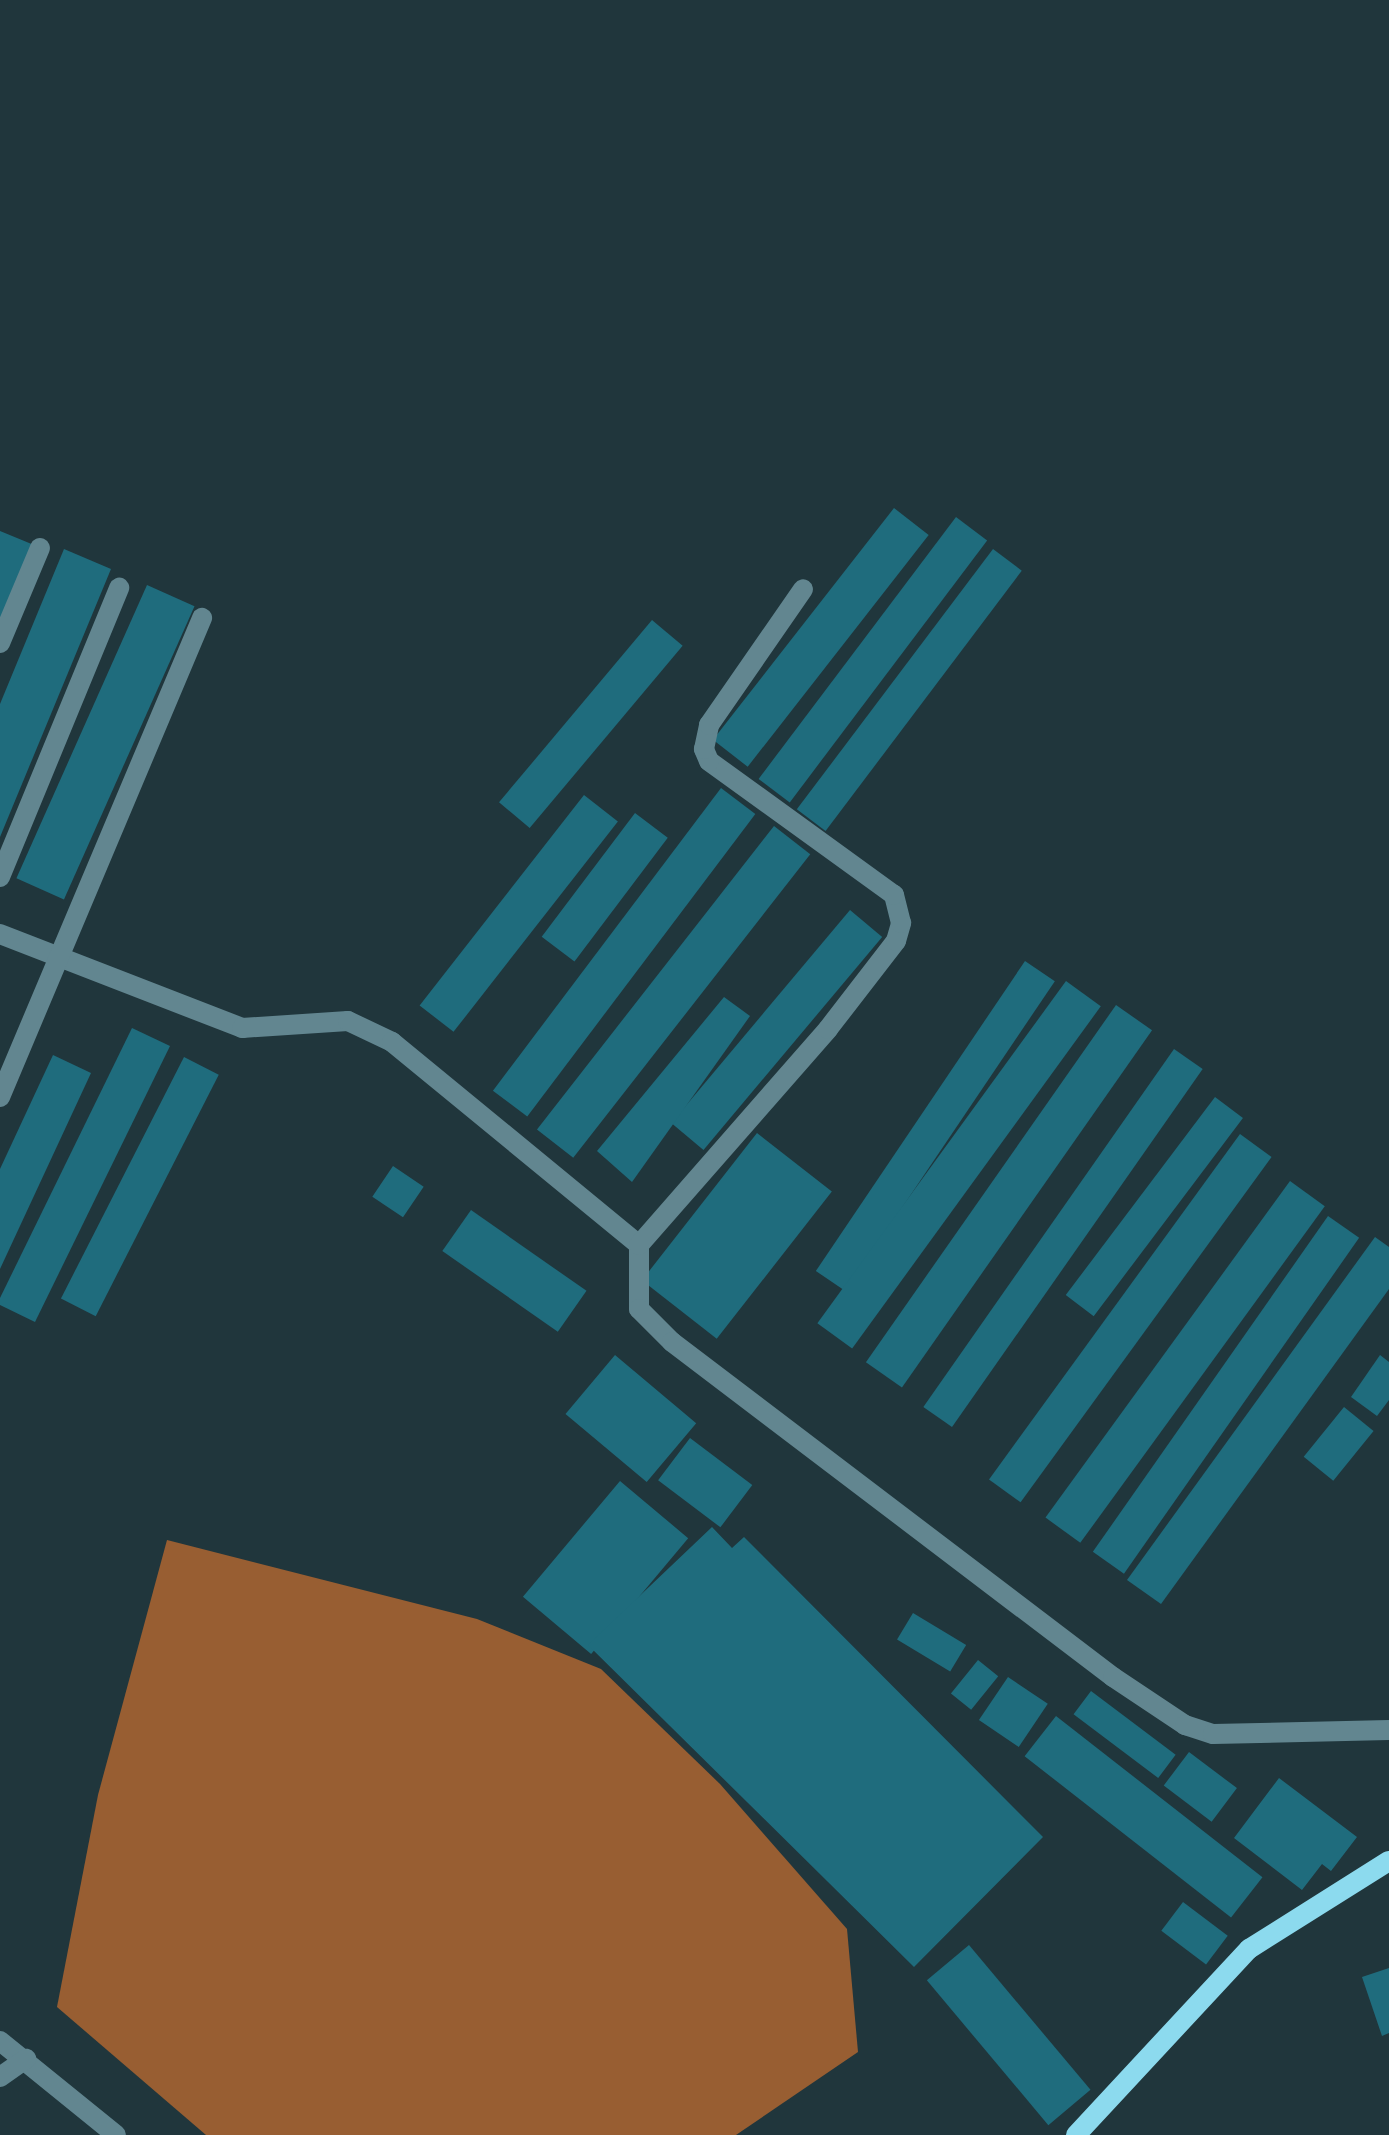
<!DOCTYPE html>
<style>
body{margin:0}
#map{position:relative;width:1389px;height:2135px;overflow:hidden;background:#20363c;font-family:"Noto Serif",serif}
div>[style]{position:absolute}
.water>*{inset:0;background:#985e32}
.building>*{inset:0;background:#1f6c7d;transform-origin:0 0}
.minor>*{height:20px;margin:-10px;padding:0 10px;transform-origin:10px;border-radius:10px;background:#628690}
.major>*{height:20px;margin:-10px;padding:0 10px;transform-origin:10px;border-radius:10px;background:#8cdaee}
span{translate:-50% -50%;white-space:nowrap;text-align:center;line-height:1.15;-webkit-text-stroke:7px #121c1e;paint-order:stroke}
</style>
<div id="map">
<div class="water">
<div style="clip-path:polygon(167px 1540px,477px 1619px,601px 1669px,720px 1784px,847px 1929px,858px 2052px,736px 2135px,206px 2135px,57px 2007px,98px 1795px)"></div>
</div>
<div class="building">
<div style="left:894px;top:508px;width:44px;height:294px;rotate:38deg"></div>
<div style="left:956px;top:517px;width:39px;height:328px;rotate:37deg"></div>
<div style="clip-path:polygon(0 531px,34px 545px,0 628px)"></div>
<div style="clip-path:polygon(64px 549px,111px 569px,0 837px,0 704px)"></div>
<div style="left:993px;top:549px;width:36px;height:326px;rotate:37deg"></div>
<div style="left:147px;top:585px;width:52px;height:321px;rotate:24deg"></div>
<div style="left:652px;top:620px;width:40px;height:238px;rotate:40deg"></div>
<div style="left:721px;top:788px;width:43px;height:379px;rotate:37deg"></div>
<div style="left:584px;top:795px;width:43px;height:267px;rotate:38deg"></div>
<div style="left:635px;top:813px;width:41px;height:155px;rotate:37deg"></div>
<div style="left:774px;top:826px;width:46px;height:385px;rotate:38deg"></div>
<div style="left:850px;top:910px;width:42px;height:278px;rotate:40deg"></div>
<div style="left:1025px;top:961px;width:36px;height:374px;rotate:34deg"></div>
<div style="left:1066px;top:981px;width:43px;height:423px;rotate:36deg"></div>
<div style="clip-path:polygon(724px 997px,750px 1016px,632px 1182px,597px 1151px)"></div>
<div style="left:1116px;top:1005px;width:44px;height:436px;rotate:35deg"></div>
<div style="clip-path:polygon(132px 1028px,170px 1046px,35px 1322px,0 1305px,0 1298px)"></div>
<div style="left:1174px;top:1049px;width:35px;height:437px;rotate:35deg"></div>
<div style="clip-path:polygon(53px 1055px,91px 1073px,0 1269px,0 1169px)"></div>
<div style="left:184px;top:1057px;width:39px;height:271px;rotate:27deg"></div>
<div style="left:1215px;top:1097px;width:35px;height:248px;rotate:37deg"></div>
<div style="left:757px;top:1133px;width:95px;height:187px;rotate:38deg"></div>
<div style="left:1240px;top:1134px;width:39px;height:427px;rotate:36deg"></div>
<div style="left:393px;top:1166px;width:37px;height:37px;rotate:34deg"></div>
<div style="left:1290px;top:1181px;width:43px;height:416px;rotate:36deg"></div>
<div style="left:471px;top:1210px;width:141px;height:50px;rotate:35deg"></div>
<div style="left:1328px;top:1216px;width:38px;height:410px;rotate:35deg"></div>
<div style="clip-path:polygon(1375px 1237px,1389px 1247px,1389px 1289px,1161px 1604px,1127px 1580px)"></div>
<div style="left:615px;top:1355px;width:106px;height:77px;rotate:40deg"></div>
<div style="clip-path:polygon(1380px 1355px,1389px 1362px,1389px 1400px,1377px 1416px,1351px 1397px)"></div>
<div style="left:1344px;top:1407px;width:38px;height:64px;rotate:39deg"></div>
<div style="left:690px;top:1438px;width:78px;height:53px;rotate:37deg"></div>
<div style="left:620px;top:1481px;width:89px;height:151px;rotate:40deg"></div>
<div style="clip-path:polygon(712px 1527px,732px 1548px,744px 1537px,1043px 1837px,914px 1967px,588px 1645px)"></div>
<div style="left:913px;top:1613px;width:62px;height:31px;rotate:31deg"></div>
<div style="left:978px;top:1660px;width:26px;height:43px;rotate:39deg"></div>
<div style="left:1008px;top:1677px;width:48px;height:52px;rotate:34deg"></div>
<div style="left:1091px;top:1691px;width:106px;height:29px;rotate:37deg"></div>
<div style="left:1056px;top:1716px;width:262px;height:51px;rotate:38deg"></div>
<div style="left:1189px;top:1752px;width:60px;height:42px;rotate:37deg"></div>
<div style="clip-path:polygon(1279px 1778px,1357px 1837px,1331px 1871px,1322px 1864px,1302px 1890px,1234px 1838px)"></div>
<div style="left:1183px;top:1902px;width:56px;height:36px;rotate:37deg"></div>
<div style="left:969px;top:1945px;width:189px;height:55px;rotate:50deg"></div>
<div style="clip-path:polygon(1389px 1968px,1389px 2033px,1382px 2036px,1362px 1977px)"></div>
</div>
<div class="minor">
<div style="left:0;top:643px;width:103px;rotate:-67.2deg"></div>
<div style="left:0;top:877px;width:313px;rotate:-67.6deg"></div>
<div style="left:0;top:934px;width:260px;rotate:21.2deg"></div>
<div style="left:242px;top:1028px;width:106px;rotate:-3.8deg"></div>
<div style="left:348px;top:1021px;width:49px;rotate:25.5deg"></div>
<div style="left:392px;top:1042px;width:320px;rotate:39.4deg"></div>
<div style="left:639px;top:1245px;width:64px;rotate:90deg"></div>
<div style="left:639px;top:1309px;width:47px;rotate:45deg"></div>
<div style="left:672px;top:1342px;width:554px;rotate:37.22deg"></div>
<div style="left:1113px;top:1677px;width:87px;rotate:33.7deg"></div>
<div style="left:1185px;top:1725px;width:29px;rotate:18deg"></div>
<div style="left:1213px;top:1734px;width:176px;rotate:-1.3deg"></div>
<div style="left:0;top:1097px;width:520px;rotate:-67.13deg"></div>
<div style="left:639px;top:1245px;width:287px;rotate:-48.8deg"></div>
<div style="left:828px;top:1029px;width:111px;rotate:-52.3deg"></div>
<div style="left:896px;top:941px;width:19px;rotate:-74deg"></div>
<div style="left:901px;top:923px;width:29px;rotate:-104deg"></div>
<div style="left:894px;top:895px;width:228px;rotate:-144.1deg"></div>
<div style="left:709px;top:761px;width:13px;rotate:-113deg"></div>
<div style="left:704px;top:749px;width:25px;rotate:-78deg"></div>
<div style="left:709px;top:725px;width:165px;rotate:-55.3deg"></div>
<div style="left:0;top:2041px;width:149px;rotate:39deg"></div>
<div style="left:0;top:2077px;width:32px;rotate:-35deg"></div>
</div>
<div class="major">
<div style="left:1076px;top:2135px;width:254px;rotate:-47.1deg"></div>
<div style="left:1249px;top:1949px;width:165px;rotate:-32.2deg"></div>
</div>
</div>
